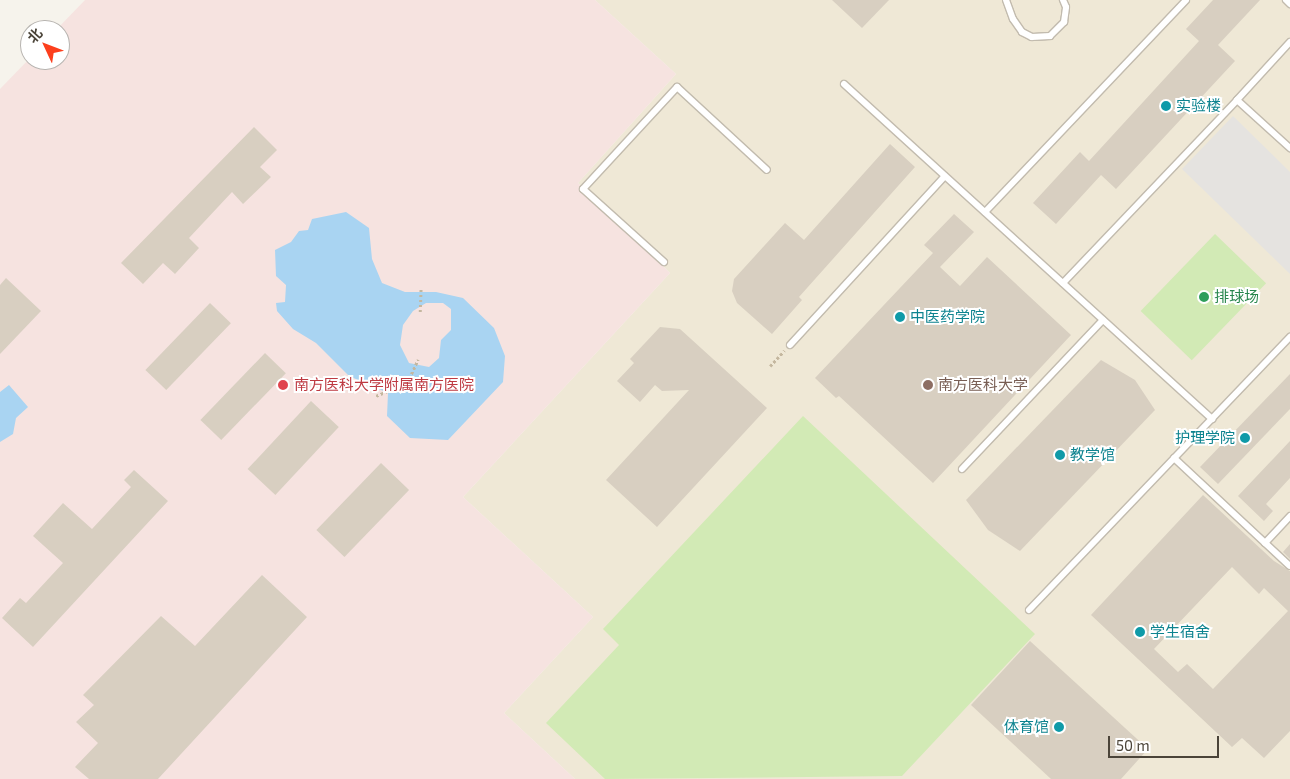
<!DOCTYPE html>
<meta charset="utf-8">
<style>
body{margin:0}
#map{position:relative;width:1290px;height:779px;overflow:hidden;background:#f6f3ec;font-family:"Exo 2","Noto Sans SC",sans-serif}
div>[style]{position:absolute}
.education>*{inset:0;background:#efe8d6}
.medical>*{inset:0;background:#f6e3e0}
.green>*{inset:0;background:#d2eab5;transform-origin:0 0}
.parking>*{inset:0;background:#e5e3e0}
.water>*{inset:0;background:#a9d4f2}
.building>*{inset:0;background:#d8cfc1;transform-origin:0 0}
.path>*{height:2.5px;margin-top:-1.25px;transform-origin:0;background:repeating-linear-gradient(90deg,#c4b79f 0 2.5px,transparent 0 5px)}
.roads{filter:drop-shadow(1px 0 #c2bbae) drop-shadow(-1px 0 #c2bbae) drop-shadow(0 1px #c2bbae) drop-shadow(0 -1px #c2bbae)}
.lane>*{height:6px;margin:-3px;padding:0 3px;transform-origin:3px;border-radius:3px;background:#fff}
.dots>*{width:14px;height:14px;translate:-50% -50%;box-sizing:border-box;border:2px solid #fff;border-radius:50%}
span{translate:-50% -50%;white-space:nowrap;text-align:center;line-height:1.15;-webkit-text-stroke:4px #fff;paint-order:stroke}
.culture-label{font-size:15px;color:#0d838f}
.left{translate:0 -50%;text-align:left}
.right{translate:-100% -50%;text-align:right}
.leisure-label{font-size:15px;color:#27864d}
.health-label{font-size:15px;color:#be3a42}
.education-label{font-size:15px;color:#785e54}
.north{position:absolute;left:20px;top:20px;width:50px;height:50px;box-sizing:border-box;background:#fff;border:1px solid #b7b4b0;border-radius:50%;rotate:313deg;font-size:14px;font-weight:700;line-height:20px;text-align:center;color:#4b4439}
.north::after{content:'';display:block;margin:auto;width:18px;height:22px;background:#fc3f1d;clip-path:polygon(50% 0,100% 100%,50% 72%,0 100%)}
.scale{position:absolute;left:1108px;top:736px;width:111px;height:22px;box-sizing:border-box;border:2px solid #4b4439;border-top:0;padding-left:6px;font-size:15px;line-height:18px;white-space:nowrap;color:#4b4439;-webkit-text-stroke:4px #fff;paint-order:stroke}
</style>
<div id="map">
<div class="education">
<div style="clip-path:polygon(595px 0,1290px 0,1290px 779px,575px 779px,504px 713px,593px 617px,463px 497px,670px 273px,578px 183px,676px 74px)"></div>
</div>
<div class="medical">
<div style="clip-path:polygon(85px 0,595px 0,676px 74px,578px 183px,670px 273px,463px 497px,593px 617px,504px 713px,575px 779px,0 779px,0 89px,30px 58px,60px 60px,60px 30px,56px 30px)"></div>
</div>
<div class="green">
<div style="left:1215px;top:234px;width:71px;height:107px;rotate:44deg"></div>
<div style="clip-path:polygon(803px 416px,1035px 634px,902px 776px,605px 779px,546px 723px,619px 645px,603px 629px)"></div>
</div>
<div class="parking">
<div style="clip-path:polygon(1233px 116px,1290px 172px,1290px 274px,1182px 169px)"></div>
</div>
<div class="water">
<div style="clip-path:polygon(evenodd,346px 212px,369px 228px,372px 259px,382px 283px,405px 292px,436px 292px,463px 298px,494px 328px,505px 356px,503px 382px,448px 440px,410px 438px,387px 416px,388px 393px,349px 376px,316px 343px,293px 329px,277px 311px,276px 303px,285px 302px,286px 285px,276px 276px,275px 250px,291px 242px,299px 231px,308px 230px,312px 219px,346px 212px,426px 303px,443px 303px,451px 309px,451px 330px,441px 340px,439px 358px,429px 367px,409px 363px,400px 345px,403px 325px,413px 311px,426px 303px)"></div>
<div style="clip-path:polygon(9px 385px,28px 407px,16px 418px,13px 434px,0 442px,0 392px)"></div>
</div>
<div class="building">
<div style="clip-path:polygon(832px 0,889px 0,862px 28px)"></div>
<div style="clip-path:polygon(1213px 0,1260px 0,1218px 45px,1235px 61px,1116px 189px,1101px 175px,1056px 224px,1033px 203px,1080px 152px,1089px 161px,1199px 41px,1186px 29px)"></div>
<div style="clip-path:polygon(254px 127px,277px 150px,260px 167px,271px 177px,243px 204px,232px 192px,189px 238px,199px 248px,175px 274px,163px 263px,143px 284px,121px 263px)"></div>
<div style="clip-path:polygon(890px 144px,915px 167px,799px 297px,802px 300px,772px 334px,737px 303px,732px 291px,734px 279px,785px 223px,804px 240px)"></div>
<div style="clip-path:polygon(954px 214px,974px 232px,940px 267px,960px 286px,987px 257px,1071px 335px,933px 483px,839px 396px,836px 398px,815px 378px,933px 253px,924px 245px)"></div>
<div style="clip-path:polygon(6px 278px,41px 311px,0 354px,0 285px)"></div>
<div style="left:210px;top:303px;width:29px;height:93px;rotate:44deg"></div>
<div style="clip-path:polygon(660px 327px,680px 329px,767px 408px,657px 527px,606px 480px,689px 390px,662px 391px,655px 385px,640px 402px,617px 381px,634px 363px,630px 359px)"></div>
<div style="left:265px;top:353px;width:29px;height:93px;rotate:44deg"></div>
<div style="clip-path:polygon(1101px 360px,1135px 380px,1155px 410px,1020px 551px,988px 530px,966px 500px)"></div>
<div style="clip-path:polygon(1290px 374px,1290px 409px,1218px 484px,1200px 467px)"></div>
<div style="left:311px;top:401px;width:38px;height:93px;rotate:43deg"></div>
<div style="clip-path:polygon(1290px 441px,1290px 478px,1266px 504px,1273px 511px,1264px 521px,1238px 496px)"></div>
<div style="left:381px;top:463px;width:39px;height:93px;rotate:44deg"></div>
<div style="clip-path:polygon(134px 470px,168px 501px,33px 647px,2px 618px,20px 598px,26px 603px,63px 563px,33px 536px,63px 503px,92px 529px,131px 487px,124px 480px)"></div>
<div style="clip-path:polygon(evenodd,1203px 495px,1274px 561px,1290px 571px,1290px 731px,1264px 758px,1242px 738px,1232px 747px,1091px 615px,1203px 495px,1232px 567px,1259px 594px,1264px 588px,1288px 611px,1213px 689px,1187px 664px,1178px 672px,1154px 649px,1232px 567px)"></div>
<div style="clip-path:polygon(1290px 544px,1290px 559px,1283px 552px)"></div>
<div style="clip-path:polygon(262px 575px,307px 617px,158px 779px,89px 779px,75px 767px,98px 743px,76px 722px,94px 705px,83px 695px,161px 616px,195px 646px)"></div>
<div style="clip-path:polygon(1030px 641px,1148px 749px,1121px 779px,1051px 779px,971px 705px)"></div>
</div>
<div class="path">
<div style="left:420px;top:312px;width:24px;rotate:-88deg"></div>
<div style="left:770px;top:366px;width:21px;rotate:-47deg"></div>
<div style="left:376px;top:396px;width:34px;rotate:-23deg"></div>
<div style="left:407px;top:383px;width:26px;rotate:-65deg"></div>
</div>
<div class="roads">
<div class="lane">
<div style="left:1006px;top:0;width:20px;rotate:70deg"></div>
<div style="left:1013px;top:19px;width:16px;rotate:55deg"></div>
<div style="left:1022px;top:32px;width:11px;rotate:27deg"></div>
<div style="left:1032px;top:37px;width:18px;rotate:-3deg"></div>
<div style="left:1050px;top:36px;width:20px;rotate:-45deg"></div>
<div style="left:1064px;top:22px;width:15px;rotate:-82deg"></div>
<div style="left:1066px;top:7px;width:8px;rotate:-113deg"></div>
<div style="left:1286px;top:0;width:6px;rotate:45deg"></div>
<div style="left:1290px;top:42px;width:79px;rotate:132.4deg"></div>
<div style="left:1237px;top:100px;width:72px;rotate:42.2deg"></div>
<div style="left:844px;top:84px;width:498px;rotate:42.3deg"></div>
<div style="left:985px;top:212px;width:292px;rotate:-46.5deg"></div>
<div style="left:664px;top:262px;width:109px;rotate:-138deg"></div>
<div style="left:583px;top:189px;width:139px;rotate:-47.3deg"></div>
<div style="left:677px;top:87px;width:122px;rotate:42.7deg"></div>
<div style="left:1063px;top:283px;width:253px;rotate:-46.4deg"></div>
<div style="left:790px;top:345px;width:229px;rotate:-47.5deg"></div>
<div style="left:1174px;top:458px;width:158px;rotate:43deg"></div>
<div style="left:962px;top:469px;width:205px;rotate:-46.6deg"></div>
<div style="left:1265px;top:543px;width:37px;rotate:-47deg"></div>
<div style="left:1029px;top:610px;width:378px;rotate:-46.3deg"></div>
</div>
</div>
<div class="dots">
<div style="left:1166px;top:106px;background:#0f9aa8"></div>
<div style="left:1204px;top:297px;background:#2e9e5b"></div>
<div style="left:900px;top:317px;background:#0f9aa8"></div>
<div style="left:283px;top:385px;background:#e0444e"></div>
<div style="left:928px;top:385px;background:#8d6e63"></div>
<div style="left:1245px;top:438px;background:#0f9aa8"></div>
<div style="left:1060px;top:455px;background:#0f9aa8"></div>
<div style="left:1140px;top:632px;background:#0f9aa8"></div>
<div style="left:1059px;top:727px;background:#0f9aa8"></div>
</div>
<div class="culture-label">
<span class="left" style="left:1176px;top:106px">实验楼</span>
<span class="left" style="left:910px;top:317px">中医药学院</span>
<span class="right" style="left:1235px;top:438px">护理学院</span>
<span class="left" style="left:1070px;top:455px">教学馆</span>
<span class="left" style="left:1150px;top:632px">学生宿舍</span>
<span class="right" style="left:1049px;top:727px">体育馆</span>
</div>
<div class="leisure-label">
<span class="left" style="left:1214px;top:297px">排球场</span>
</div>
<div class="health-label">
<span class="left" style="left:294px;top:385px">南方医科大学附属南方医院</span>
</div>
<div class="education-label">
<span class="left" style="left:938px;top:385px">南方医科大学</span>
</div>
<div class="north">北</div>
<div class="scale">50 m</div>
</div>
